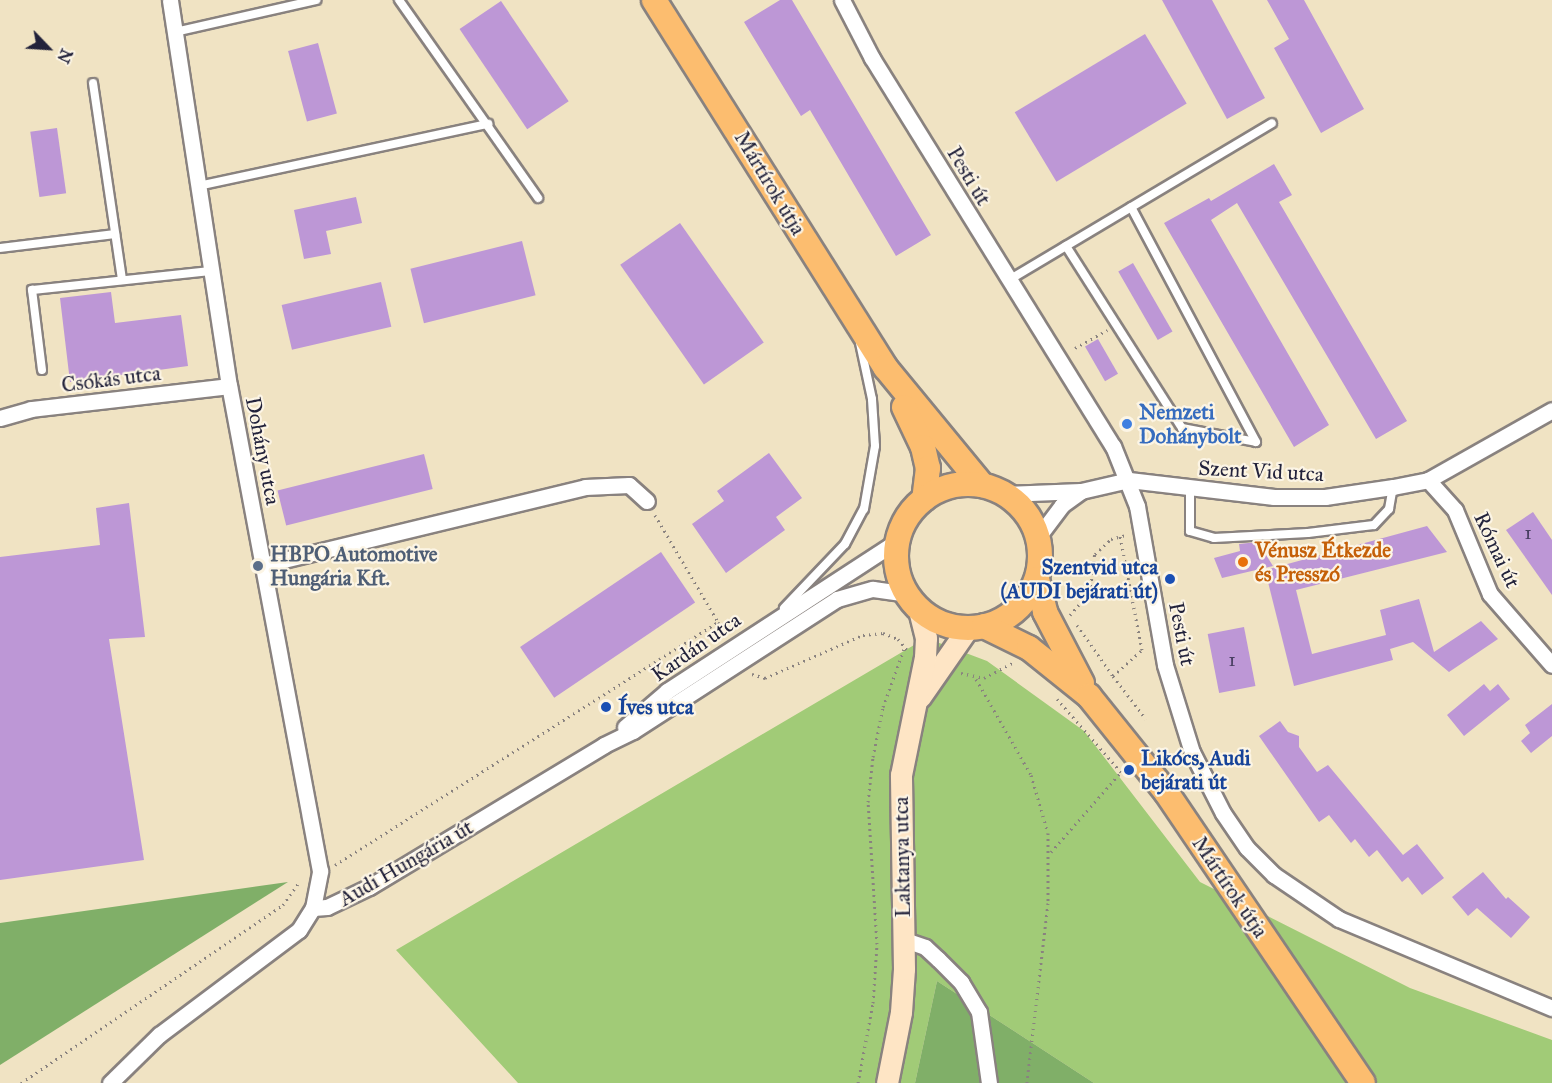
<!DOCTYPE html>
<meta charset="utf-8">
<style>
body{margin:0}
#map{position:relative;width:1552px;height:1083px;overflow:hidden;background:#f0e3c3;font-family:"IM FELL Great Primer",serif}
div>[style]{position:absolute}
.green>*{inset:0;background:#a1cb77}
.forest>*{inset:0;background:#80af68}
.building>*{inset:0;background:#bd97d6;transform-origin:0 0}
.path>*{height:3px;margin-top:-1.5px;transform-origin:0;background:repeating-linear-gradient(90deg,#89827f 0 1.5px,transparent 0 6px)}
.roads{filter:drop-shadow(2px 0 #89827f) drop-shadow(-2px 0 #89827f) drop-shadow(0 2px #89827f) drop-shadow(0 -2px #89827f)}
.lane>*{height:8px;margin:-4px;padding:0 4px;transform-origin:4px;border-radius:4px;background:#fff}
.street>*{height:15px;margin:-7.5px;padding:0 7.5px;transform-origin:7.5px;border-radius:7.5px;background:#fff}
.secondary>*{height:21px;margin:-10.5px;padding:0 10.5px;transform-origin:10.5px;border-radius:10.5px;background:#fee5c5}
.primary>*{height:24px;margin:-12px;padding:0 12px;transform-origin:12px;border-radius:12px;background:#fcbd6f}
.primary>.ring{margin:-12px;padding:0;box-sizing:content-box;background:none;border:24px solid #fcbd6f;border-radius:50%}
.dots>*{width:16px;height:16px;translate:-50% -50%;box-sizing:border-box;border:3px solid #fcf5e5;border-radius:50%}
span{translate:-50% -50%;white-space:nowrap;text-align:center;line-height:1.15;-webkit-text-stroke:4.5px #fcf5e5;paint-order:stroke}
.number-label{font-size:18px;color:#493f62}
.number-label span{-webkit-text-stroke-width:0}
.street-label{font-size:21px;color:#22223b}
.shop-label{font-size:21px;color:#366cbe;font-weight:700}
.left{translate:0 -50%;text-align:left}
.food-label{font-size:21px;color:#c56008;font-weight:700}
.service-label{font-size:21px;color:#4e5e75;font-weight:700}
.transit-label{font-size:21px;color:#164399;font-weight:700}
.right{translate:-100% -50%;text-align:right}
.north{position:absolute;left:18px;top:18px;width:60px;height:60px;-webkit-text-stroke:4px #fcf5e5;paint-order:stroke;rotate:115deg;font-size:16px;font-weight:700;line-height:24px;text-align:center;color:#22223b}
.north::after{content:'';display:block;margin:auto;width:21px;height:27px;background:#22223b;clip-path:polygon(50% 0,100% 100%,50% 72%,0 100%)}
</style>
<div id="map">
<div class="green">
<div style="clip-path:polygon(926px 638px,987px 661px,1084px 731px,1200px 882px,1410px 988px,1552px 1040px,1552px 1083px,1094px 1083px,937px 981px,915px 1083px,518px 1083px,396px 950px)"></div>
</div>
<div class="forest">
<div style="clip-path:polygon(288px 882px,0 1065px,0 923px)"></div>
<div style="clip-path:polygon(937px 981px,1094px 1083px,915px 1083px)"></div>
</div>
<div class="building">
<div style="clip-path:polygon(780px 0,792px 0,931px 235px,896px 256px,810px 110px,801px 116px,744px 22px)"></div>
<div style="clip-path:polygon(1162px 0,1212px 0,1265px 98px,1227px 119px)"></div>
<div style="clip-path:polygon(1267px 0,1304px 0,1364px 109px,1321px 133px,1274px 48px,1289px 39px)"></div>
<div style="left:501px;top:1px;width:121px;height:50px;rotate:56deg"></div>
<div style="left:1145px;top:34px;width:81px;height:152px;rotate:59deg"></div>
<div style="left:318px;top:43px;width:73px;height:31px;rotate:75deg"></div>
<div style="left:57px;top:128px;width:66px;height:27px;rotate:82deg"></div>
<div style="clip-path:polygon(1274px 164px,1292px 195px,1279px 202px,1407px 421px,1376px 439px,1237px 203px,1211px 220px,1329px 425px,1294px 447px,1164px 223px,1209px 198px,1211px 201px)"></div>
<div style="clip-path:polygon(356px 197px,362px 223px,326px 231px,331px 254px,304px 259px,294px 210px)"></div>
<div style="left:680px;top:223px;width:146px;height:73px;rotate:55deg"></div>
<div style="left:522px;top:241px;width:56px;height:115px;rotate:76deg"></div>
<div style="left:1133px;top:263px;width:79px;height:17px;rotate:60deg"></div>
<div style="left:381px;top:282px;width:46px;height:102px;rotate:77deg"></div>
<div style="clip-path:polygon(111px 292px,115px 323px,181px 315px,188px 366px,70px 382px,60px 298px)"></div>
<div style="left:1098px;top:339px;width:40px;height:15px;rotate:60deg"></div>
<div style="clip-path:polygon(769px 453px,802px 498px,776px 517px,785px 530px,726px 573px,692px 524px,724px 501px,717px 491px)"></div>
<div style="left:424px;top:454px;width:36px;height:151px;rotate:76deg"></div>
<div style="clip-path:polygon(129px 503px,145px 637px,109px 639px,144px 860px,0 880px,0 557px,100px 545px,96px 508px)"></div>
<div style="clip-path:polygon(1533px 512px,1552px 540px,1552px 595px,1506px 530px)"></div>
<div style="clip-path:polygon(1427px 526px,1447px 552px,1296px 590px,1312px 654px,1386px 635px,1380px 610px,1419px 599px,1434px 652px,1481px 621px,1498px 639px,1449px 672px,1413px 642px,1390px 649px,1393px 660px,1294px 686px,1265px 570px)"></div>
<div style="clip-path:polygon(1258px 542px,1273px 566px,1222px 578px,1214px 558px,1240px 551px,1239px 544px)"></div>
<div style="left:661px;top:552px;width:61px;height:170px;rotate:56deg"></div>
<div style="left:1244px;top:627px;width:60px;height:37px;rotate:79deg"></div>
<div style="clip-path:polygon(1484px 684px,1490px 691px,1498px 684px,1510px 699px,1464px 736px,1447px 715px)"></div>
<div style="clip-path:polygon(1552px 704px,1552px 736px,1531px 753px,1521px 741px,1530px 733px,1525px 725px)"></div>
<div style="clip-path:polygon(1280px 721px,1288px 732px,1299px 736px,1299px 747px,1317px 772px,1328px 765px,1403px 855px,1417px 844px,1444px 878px,1422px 895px,1408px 877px,1402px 882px,1377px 850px,1369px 857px,1355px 839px,1351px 843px,1329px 815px,1319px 822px,1259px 736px)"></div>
<div style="clip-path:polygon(1483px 872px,1506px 899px,1508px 897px,1530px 917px,1511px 938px,1477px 908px,1468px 916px,1452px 897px)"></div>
</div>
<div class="path">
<div style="left:1075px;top:348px;width:37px;rotate:-29deg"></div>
<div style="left:655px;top:515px;width:124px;rotate:59.5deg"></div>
<div style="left:1070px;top:615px;width:30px;rotate:-49deg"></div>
<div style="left:1090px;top:592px;width:38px;rotate:-83deg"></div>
<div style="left:1095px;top:554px;width:22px;rotate:-43deg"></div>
<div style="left:1111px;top:539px;width:16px;rotate:-15deg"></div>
<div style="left:1077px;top:625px;width:62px;rotate:54.8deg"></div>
<div style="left:1113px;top:676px;width:39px;rotate:-42deg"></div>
<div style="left:1142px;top:650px;width:116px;rotate:-100.9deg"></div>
<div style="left:961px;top:673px;width:24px;rotate:12deg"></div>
<div style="left:984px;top:678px;width:32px;rotate:-28deg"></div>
<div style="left:752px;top:674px;width:14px;rotate:17deg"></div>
<div style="left:765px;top:678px;width:107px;rotate:-23.7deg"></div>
<div style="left:863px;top:635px;width:20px;rotate:-6deg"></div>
<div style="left:883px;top:633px;width:16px;rotate:22deg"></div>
<div style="left:898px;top:639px;width:16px;rotate:50deg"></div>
<div style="left:1113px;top:676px;width:54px;rotate:52.5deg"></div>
<div style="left:976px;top:679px;width:111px;rotate:60.2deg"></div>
<div style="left:1031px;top:775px;width:60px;rotate:73.7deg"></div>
<div style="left:1048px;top:833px;width:70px;rotate:90deg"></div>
<div style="left:1048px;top:903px;width:181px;rotate:96.7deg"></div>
<div style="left:1051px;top:852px;width:106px;rotate:-48.8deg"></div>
<div style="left:1121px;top:772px;width:97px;rotate:-131.2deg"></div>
<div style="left:335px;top:865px;width:454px;rotate:-32.4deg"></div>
<div style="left:718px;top:622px;width:13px;rotate:63deg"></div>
<div style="left:21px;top:1083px;width:317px;rotate:-34.2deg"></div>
<div style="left:283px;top:905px;width:29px;rotate:-55deg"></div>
<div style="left:858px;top:1083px;width:81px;rotate:-79.4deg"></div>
<div style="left:873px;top:1003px;width:59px;rotate:-86.1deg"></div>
<div style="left:877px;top:944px;width:142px;rotate:-93.6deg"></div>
<div style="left:868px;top:802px;width:45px;rotate:-83.7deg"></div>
<div style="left:873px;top:757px;width:51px;rotate:-78.7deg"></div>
<div style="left:883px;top:707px;width:62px;rotate:-70.1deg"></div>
</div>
<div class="roads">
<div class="lane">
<div style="left:399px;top:0;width:242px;rotate:54.9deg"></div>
<div style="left:175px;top:32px;width:145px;rotate:-12.8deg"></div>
<div style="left:93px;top:83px;width:199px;rotate:81.6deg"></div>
<div style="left:198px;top:186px;width:297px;rotate:-12.1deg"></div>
<div style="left:1066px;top:246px;width:216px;rotate:57.5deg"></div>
<div style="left:1182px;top:428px;width:75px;rotate:10.7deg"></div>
<div style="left:1256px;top:442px;width:266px;rotate:-118deg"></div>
<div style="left:0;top:248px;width:116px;rotate:-6.9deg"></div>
<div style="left:1009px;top:280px;width:306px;rotate:-30.8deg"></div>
<div style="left:42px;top:370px;width:81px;rotate:-97.1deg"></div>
<div style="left:32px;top:290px;width:180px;rotate:-6.1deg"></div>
<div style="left:1190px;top:488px;width:43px;rotate:90deg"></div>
<div style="left:1190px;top:531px;width:25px;rotate:16deg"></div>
<div style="left:1214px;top:538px;width:94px;rotate:-3deg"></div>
<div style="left:1308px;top:533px;width:66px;rotate:-6.9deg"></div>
<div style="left:1374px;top:525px;width:22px;rotate:-47deg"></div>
<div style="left:1389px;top:509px;width:22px;rotate:-80deg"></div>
<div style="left:784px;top:608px;width:88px;rotate:-46.4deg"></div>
<div style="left:845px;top:544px;width:40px;rotate:-62deg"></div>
<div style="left:864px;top:509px;width:64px;rotate:-80.1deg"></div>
<div style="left:875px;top:446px;width:47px;rotate:-93.7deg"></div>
<div style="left:872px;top:399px;width:57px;rotate:-102.1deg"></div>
</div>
<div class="street">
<div style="left:842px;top:0;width:65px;rotate:62.7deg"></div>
<div style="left:872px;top:58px;width:457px;rotate:58.2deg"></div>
<div style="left:1113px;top:446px;width:65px;rotate:68.2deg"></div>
<div style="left:1137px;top:506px;width:161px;rotate:80deg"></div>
<div style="left:1165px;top:665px;width:91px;rotate:72.8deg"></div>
<div style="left:1192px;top:752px;width:68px;rotate:63.1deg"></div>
<div style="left:1223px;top:813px;width:42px;rotate:55.6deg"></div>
<div style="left:1247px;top:848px;width:38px;rotate:45deg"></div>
<div style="left:1274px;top:875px;width:78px;rotate:34.1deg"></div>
<div style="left:1339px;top:919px;width:231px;rotate:22.7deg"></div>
<div style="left:0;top:418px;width:32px;rotate:-16deg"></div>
<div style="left:31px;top:409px;width:199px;rotate:-6.6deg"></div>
<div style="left:1428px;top:480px;width:40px;rotate:48deg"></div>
<div style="left:1455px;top:510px;width:91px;rotate:67.4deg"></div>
<div style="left:1490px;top:594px;width:94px;rotate:48.9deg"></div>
<div style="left:1005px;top:494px;width:76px;rotate:-2.3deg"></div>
<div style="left:1081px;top:491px;width:49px;rotate:-12.9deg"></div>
<div style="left:1129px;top:480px;width:146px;rotate:6.7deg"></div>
<div style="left:1274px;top:497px;width:51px"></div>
<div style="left:1325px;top:497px;width:69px;rotate:-8.4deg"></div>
<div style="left:1393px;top:487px;width:36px;rotate:-11deg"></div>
<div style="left:1428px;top:480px;width:142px;rotate:-29.4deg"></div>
<div style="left:1038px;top:537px;width:40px;rotate:-53deg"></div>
<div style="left:1062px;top:505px;width:24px;rotate:-36deg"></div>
<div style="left:263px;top:565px;width:331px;rotate:-13.6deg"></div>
<div style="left:585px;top:487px;width:44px;rotate:-2.6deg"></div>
<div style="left:629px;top:485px;width:24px;rotate:42deg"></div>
<div style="left:625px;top:727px;width:55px;rotate:-40.6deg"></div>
<div style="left:667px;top:691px;width:275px;rotate:-33.1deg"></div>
<div style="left:313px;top:908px;width:14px;rotate:-4deg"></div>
<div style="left:327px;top:907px;width:47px;rotate:-25.5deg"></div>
<div style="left:369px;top:887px;width:275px;rotate:-31.1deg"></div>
<div style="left:604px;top:745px;width:32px;rotate:-26deg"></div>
<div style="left:633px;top:731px;width:243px;rotate:-32.9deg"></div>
<div style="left:837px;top:599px;width:37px;rotate:-16deg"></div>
<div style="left:873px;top:589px;width:34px;rotate:8deg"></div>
<div style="left:905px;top:940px;width:21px;rotate:19deg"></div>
<div style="left:925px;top:947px;width:18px;rotate:43deg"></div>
<div style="left:938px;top:959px;width:33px;rotate:45deg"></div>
<div style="left:961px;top:982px;width:35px;rotate:59deg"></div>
<div style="left:979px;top:1012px;width:72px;rotate:82deg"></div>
<div style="left:110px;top:1083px;width:69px;rotate:-44.4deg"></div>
<div style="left:159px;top:1035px;width:175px;rotate:-36.9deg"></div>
<div style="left:299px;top:930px;width:26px;rotate:-58deg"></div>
<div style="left:313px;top:908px;width:38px;rotate:-79deg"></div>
<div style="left:320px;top:871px;width:493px;rotate:-100.6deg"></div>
<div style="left:229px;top:386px;width:390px;rotate:-98.7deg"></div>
</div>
<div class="secondary">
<div style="left:920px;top:697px;width:84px;rotate:-55.2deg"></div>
<div style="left:887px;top:1083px;width:72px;rotate:-78.8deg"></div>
<div style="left:901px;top:1012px;width:43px;rotate:-86deg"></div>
<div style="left:904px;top:969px;width:194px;rotate:-90.9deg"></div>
<div style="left:901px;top:775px;width:120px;rotate:-78.5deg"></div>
<div style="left:925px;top:657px;width:19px;rotate:-87deg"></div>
<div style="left:926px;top:638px;width:30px;rotate:-104deg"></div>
</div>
<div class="primary">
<div style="left:654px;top:0;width:434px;rotate:57.8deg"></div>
<div style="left:885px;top:367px;width:153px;rotate:50.6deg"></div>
<div style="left:904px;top:407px;width:44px;rotate:64.6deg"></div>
<div style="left:923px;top:447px;width:22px;rotate:77deg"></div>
<div style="left:928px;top:468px;width:31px;rotate:97deg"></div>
<div class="ring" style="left:896px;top:484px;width:120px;height:120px"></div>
<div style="left:1037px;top:579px;width:34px;rotate:76deg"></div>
<div style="left:1045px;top:612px;width:80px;rotate:62.5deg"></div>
<div style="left:984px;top:626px;width:50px;rotate:26.1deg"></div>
<div style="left:1029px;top:648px;width:77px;rotate:38.7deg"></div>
<div style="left:1089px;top:696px;width:123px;rotate:51.3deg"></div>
<div style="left:1166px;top:792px;width:351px;rotate:55.9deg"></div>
</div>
</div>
<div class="dots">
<div style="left:1127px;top:424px;background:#3f7fe0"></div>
<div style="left:1243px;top:562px;background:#e8710a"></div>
<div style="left:258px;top:566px;background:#5c6f8a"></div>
<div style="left:1170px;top:579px;background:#1a4fb4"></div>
<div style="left:606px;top:707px;background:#1a4fb4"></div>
<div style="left:1129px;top:770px;background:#1a4fb4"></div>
</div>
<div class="number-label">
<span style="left:1528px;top:533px">1</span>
<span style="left:1232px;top:660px">1</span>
</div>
<div class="street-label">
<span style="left:969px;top:176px;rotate:59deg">Pesti út</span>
<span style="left:770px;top:183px;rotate:59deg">Mártírok útja</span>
<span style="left:111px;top:379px;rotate:-7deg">Csókás utca</span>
<span style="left:263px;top:451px;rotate:79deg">Dohány utca</span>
<span style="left:1261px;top:471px;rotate:3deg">Szent Vid utca</span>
<span style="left:1497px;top:550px;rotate:65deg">Római út</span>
<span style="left:1182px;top:634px;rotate:79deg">Pesti út</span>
<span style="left:696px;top:647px;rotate:-35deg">Kardán utca</span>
<span style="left:902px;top:857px;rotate:-91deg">Laktanya utca</span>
<span style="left:406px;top:863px;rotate:-30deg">Audi Hungária út</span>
<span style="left:1230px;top:887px;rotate:56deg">Mártírok útja</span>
</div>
<div class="shop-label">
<span class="left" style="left:1139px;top:424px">Nemzeti<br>Dohánybolt</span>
</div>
<div class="food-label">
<span class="left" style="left:1255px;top:562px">Vénusz Étkezde<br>és Presszó</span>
</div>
<div class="service-label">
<span class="left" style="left:270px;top:566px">HBPO Automotive<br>Hungária Kft.</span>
</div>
<div class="transit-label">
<span class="right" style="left:1158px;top:579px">Szentvid utca<br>(AUDI bejárati út)</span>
<span class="left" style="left:618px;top:707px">Íves utca</span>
<span class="left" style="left:1141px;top:770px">Likócs, Audi<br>bejárati út</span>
</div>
<div class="north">N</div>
</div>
